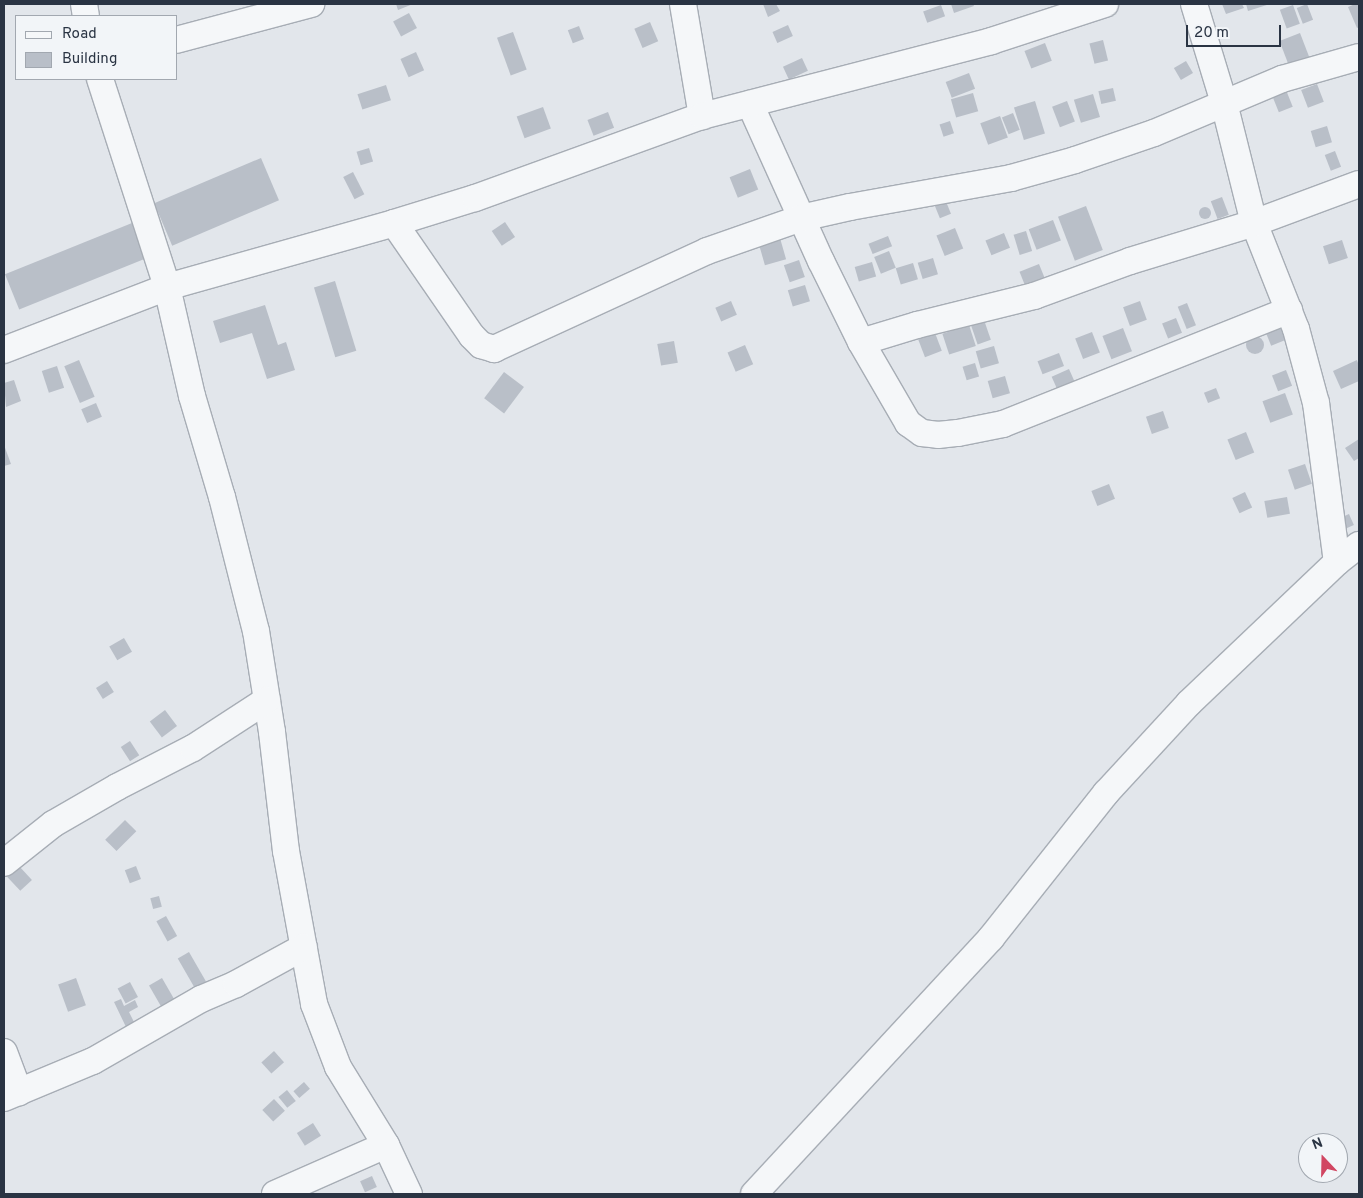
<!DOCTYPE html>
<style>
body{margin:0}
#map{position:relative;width:1363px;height:1198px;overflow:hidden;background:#e2e6eb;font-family:Overpass,sans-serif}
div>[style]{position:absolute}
.building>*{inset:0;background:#b9bfc8;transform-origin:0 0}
.round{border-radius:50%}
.roads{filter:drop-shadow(1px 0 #a7adb5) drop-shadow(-1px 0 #a7adb5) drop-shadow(0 1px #a7adb5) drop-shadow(0 -1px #a7adb5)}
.minor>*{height:26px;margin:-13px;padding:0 13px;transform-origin:13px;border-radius:13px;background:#f5f7f9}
span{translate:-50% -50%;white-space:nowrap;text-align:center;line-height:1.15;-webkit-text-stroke:4px #f2f5f8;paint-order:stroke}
.frame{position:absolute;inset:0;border:5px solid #2a3443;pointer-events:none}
.legend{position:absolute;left:15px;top:15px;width:162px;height:65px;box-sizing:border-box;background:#f2f5f8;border:1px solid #a2a8b0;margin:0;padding:6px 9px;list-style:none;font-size:15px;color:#2a3443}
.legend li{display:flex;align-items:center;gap:10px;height:25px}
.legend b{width:25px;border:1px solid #a2a8b0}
.north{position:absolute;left:1298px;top:1133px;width:50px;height:50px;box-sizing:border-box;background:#f2f5f8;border:1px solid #a2a8b0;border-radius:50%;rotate:339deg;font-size:14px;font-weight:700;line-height:20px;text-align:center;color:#2a3443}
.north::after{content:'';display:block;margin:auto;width:18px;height:22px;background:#d14662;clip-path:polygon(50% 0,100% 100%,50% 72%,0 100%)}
.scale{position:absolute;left:1186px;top:25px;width:95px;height:22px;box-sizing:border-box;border:2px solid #2a3443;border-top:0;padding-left:6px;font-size:15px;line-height:18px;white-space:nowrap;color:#2a3443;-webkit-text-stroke:4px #f2f5f8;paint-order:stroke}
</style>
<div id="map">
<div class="building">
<div style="clip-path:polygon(396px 4px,413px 4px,398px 10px)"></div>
<div style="clip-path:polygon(763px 4px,776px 4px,780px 11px,768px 17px)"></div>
<div style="clip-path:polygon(951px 4px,973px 4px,974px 6px,954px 13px)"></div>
<div style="clip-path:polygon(1222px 4px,1242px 4px,1244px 8px,1226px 14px)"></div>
<div style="clip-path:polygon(1246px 4px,1270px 4px,1248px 11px)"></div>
<div style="left:1307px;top:4px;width:17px;height:11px;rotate:69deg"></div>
<div style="clip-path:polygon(1355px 4px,1359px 4px,1359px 27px,1357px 28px,1348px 7px)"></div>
<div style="left:941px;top:5px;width:12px;height:19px;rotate:70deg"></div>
<div style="left:1293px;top:5px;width:20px;height:14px;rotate:70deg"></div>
<div style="left:409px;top:13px;width:17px;height:18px;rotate:62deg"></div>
<div style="left:650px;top:22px;width:21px;height:17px;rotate:67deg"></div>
<div style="left:788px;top:25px;width:12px;height:17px;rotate:66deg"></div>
<div style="left:579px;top:26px;width:14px;height:12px;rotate:69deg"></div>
<div style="left:513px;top:32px;width:40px;height:17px;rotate:70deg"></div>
<div style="left:1300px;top:33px;width:34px;height:22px;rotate:69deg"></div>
<div style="left:1103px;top:40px;width:21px;height:14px;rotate:76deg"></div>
<div style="left:1045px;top:43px;width:19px;height:22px;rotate:69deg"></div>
<div style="left:416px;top:52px;width:20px;height:17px;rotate:66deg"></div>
<div style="left:802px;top:58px;width:14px;height:21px;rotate:65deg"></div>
<div style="left:1186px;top:61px;width:14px;height:14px;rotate:60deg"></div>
<div style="left:969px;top:73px;width:17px;height:25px;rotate:69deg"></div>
<div style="left:1317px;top:84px;width:19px;height:17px;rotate:69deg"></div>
<div style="left:386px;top:85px;width:16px;height:30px;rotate:72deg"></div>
<div style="left:1113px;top:88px;width:13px;height:15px;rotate:77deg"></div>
<div style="left:1286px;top:90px;width:18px;height:15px;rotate:68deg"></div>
<div style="left:973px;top:93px;width:19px;height:23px;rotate:74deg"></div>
<div style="left:1093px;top:94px;width:24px;height:20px;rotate:73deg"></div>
<div style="left:1035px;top:101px;width:34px;height:22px;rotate:73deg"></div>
<div style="left:1067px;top:101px;width:22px;height:16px;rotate:69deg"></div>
<div style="left:543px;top:107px;width:23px;height:28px;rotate:70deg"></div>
<div style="left:608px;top:112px;width:17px;height:22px;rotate:69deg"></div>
<div style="left:1013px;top:113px;width:18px;height:12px;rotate:68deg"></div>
<div style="left:1000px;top:116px;width:23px;height:21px;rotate:70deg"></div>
<div style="left:950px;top:121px;width:13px;height:11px;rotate:72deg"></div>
<div style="left:1327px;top:126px;width:17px;height:17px;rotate:73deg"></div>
<div style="left:369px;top:148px;width:14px;height:13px;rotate:73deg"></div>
<div style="left:1335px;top:151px;width:17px;height:11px;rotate:69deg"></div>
<div style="left:261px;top:158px;width:46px;height:116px;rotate:67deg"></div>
<div style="left:750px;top:169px;width:22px;height:22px;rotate:68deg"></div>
<div style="left:353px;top:172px;width:25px;height:11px;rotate:63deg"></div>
<div style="left:1222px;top:197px;width:19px;height:12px;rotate:69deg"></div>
<div style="left:945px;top:199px;width:16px;height:12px;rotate:68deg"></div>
<div style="left:1086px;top:206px;width:47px;height:30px;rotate:69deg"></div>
<div class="round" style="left:1199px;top:207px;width:12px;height:12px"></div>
<div style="left:1053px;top:220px;width:22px;height:26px;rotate:69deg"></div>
<div style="left:505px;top:222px;width:18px;height:16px;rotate:56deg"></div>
<div style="left:132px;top:223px;width:38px;height:137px;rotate:68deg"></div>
<div style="left:955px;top:228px;width:22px;height:20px;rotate:68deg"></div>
<div style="left:1026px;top:231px;width:21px;height:13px;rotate:73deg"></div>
<div style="left:1004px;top:233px;width:16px;height:20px;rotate:68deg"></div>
<div style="left:888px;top:236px;width:11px;height:21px;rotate:68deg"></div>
<div style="left:780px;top:238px;width:22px;height:22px;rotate:74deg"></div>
<div style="left:1342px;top:240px;width:19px;height:20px;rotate:72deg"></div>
<div style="left:889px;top:251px;width:18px;height:16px;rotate:68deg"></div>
<div style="left:933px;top:258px;width:17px;height:16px;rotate:73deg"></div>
<div style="left:799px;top:260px;width:18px;height:16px;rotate:71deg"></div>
<div style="left:872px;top:262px;width:15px;height:18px;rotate:74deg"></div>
<div style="left:913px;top:263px;width:17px;height:18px;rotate:73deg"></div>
<div style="left:1039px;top:264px;width:16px;height:21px;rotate:68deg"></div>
<div style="left:335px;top:281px;width:73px;height:22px;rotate:73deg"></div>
<div style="left:805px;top:285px;width:17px;height:18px;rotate:73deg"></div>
<div style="left:731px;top:301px;width:15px;height:17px;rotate:67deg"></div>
<div style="left:1140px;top:301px;width:20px;height:18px;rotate:70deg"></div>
<div style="left:1187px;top:303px;width:24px;height:10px;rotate:68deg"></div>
<div style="clip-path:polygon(265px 305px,278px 345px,286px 342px,295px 370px,267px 379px,252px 333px,220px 343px,213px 321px)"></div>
<div style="left:1176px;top:318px;width:16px;height:15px;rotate:68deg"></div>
<div style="left:984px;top:320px;width:21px;height:14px;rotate:71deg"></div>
<div style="left:969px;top:325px;width:22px;height:28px;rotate:72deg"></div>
<div style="left:1280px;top:325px;width:16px;height:16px;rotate:68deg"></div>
<div style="left:1123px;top:328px;width:25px;height:22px;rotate:69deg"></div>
<div style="left:1092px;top:332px;width:22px;height:18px;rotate:69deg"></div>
<div style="left:935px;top:333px;width:19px;height:18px;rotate:69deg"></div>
<div class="round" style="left:1246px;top:336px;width:18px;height:18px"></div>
<div style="left:674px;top:341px;width:22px;height:17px;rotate:80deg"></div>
<div style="left:745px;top:345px;width:21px;height:19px;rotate:67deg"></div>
<div style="left:994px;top:346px;width:18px;height:19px;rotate:74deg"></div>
<div style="left:1059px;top:353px;width:14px;height:23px;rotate:69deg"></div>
<div style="left:79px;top:360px;width:40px;height:16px;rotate:67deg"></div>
<div style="clip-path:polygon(1357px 360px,1359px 366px,1359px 381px,1341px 389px,1333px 371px)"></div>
<div style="left:975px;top:363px;width:14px;height:13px;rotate:73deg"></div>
<div style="left:57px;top:366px;width:23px;height:16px;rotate:72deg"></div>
<div style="left:1069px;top:369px;width:17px;height:19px;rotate:66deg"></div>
<div style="left:1286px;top:370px;width:17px;height:15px;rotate:69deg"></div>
<div style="left:504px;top:372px;width:25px;height:33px;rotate:37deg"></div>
<div style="left:1005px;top:376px;width:18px;height:18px;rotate:74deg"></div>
<div style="clip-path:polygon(14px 380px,21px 401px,6px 407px,4px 383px)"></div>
<div style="left:1216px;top:388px;width:11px;height:13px;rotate:68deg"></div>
<div style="left:1285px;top:393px;width:23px;height:24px;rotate:70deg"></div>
<div style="left:96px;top:403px;width:15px;height:16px;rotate:67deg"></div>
<div style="left:1163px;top:411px;width:18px;height:18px;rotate:71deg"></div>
<div style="left:1246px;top:432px;width:22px;height:20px;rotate:68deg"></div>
<div style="clip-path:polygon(1359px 439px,1359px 458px,1354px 461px,1345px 448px)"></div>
<div style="clip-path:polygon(4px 445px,11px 464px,4px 466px)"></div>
<div style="left:1305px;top:464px;width:21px;height:18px;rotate:71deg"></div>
<div style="left:1109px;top:484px;width:16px;height:19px;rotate:68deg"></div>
<div style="left:1245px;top:492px;width:17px;height:14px;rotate:65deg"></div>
<div style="left:1287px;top:497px;width:17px;height:23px;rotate:80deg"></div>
<div style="left:1349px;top:514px;width:12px;height:13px;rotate:66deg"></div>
<div style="left:124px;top:638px;width:16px;height:17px;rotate:60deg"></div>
<div style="left:107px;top:681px;width:13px;height:13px;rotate:58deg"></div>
<div style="left:165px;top:710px;width:20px;height:19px;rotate:53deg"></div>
<div style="left:130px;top:741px;width:17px;height:11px;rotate:57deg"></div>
<div style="left:125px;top:820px;width:16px;height:28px;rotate:45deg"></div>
<div style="left:19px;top:866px;width:19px;height:16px;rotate:47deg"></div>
<div style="left:136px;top:866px;width:14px;height:12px;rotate:69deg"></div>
<div style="left:159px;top:896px;width:11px;height:9px;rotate:75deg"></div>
<div style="left:166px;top:916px;width:23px;height:11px;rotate:61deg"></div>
<div style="left:189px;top:952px;width:34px;height:13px;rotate:60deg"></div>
<div style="left:76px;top:978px;width:29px;height:19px;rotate:70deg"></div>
<div style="left:162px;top:978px;width:34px;height:15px;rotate:60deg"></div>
<div style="left:130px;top:982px;width:17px;height:14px;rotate:62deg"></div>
<div style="clip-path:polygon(121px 999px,124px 1006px,135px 1000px,138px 1007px,129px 1012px,135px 1024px,126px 1027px,114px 1002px)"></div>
<div style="left:274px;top:1051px;width:15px;height:17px;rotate:48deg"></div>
<div style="left:304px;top:1082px;width:9px;height:14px;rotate:49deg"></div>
<div style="left:287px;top:1090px;width:14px;height:11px;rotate:51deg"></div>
<div style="left:274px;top:1099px;width:16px;height:16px;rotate:47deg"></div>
<div style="left:313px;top:1123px;width:15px;height:19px;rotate:58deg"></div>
<div style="left:372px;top:1176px;width:12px;height:13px;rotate:66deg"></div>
</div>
<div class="roads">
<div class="minor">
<div style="left:84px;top:4px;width:12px;rotate:81deg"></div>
<div style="left:683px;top:4px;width:114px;rotate:80.4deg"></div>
<div style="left:1194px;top:4px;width:103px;rotate:73.1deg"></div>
<div style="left:1224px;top:103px;width:124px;rotate:76deg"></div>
<div style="left:1254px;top:223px;width:114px;rotate:68.4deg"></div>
<div style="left:1296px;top:329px;width:77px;rotate:74.9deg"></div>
<div style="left:1316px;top:403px;width:160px;rotate:82.5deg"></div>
<div style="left:176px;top:40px;width:140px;rotate:-14.9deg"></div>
<div style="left:100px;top:79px;width:219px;rotate:72.1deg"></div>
<div style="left:167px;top:287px;width:112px;rotate:77.1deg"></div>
<div style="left:192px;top:396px;width:105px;rotate:73.5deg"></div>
<div style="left:222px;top:497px;width:138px;rotate:75.8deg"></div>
<div style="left:256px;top:631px;width:102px;rotate:81deg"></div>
<div style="left:272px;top:732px;width:120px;rotate:83.3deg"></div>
<div style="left:286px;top:851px;width:156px;rotate:79.6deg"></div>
<div style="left:314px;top:1004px;width:67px;rotate:69.1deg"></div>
<div style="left:338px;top:1067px;width:92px;rotate:58.4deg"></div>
<div style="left:386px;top:1145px;width:54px;rotate:64.9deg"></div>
<div style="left:750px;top:104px;width:172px;rotate:65.7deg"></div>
<div style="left:821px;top:261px;width:90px;rotate:63.7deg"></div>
<div style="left:861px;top:342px;width:59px;rotate:-16.9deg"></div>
<div style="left:917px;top:325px;width:121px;rotate:-13.9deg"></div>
<div style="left:1034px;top:296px;width:102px;rotate:-20deg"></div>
<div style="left:1130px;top:261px;width:130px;rotate:-17deg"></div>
<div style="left:1254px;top:223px;width:112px;rotate:-20.4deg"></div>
<div style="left:394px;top:223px;width:137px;rotate:55.4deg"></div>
<div style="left:472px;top:336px;width:13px;rotate:45deg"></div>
<div style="left:481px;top:345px;width:14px;rotate:17deg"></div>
<div style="left:494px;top:349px;width:234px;rotate:-24.7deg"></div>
<div style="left:707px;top:251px;width:100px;rotate:-19.3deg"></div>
<div style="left:801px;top:218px;width:50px;rotate:-12.7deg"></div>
<div style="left:850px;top:207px;width:164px;rotate:-10.2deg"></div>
<div style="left:1011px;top:178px;width:66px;rotate:-15.7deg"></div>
<div style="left:1075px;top:160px;width:83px;rotate:-18.9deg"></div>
<div style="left:1154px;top:133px;width:139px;rotate:-22.9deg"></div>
<div style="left:1282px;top:79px;width:80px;rotate:-15.9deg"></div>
<div style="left:861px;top:342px;width:94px;rotate:59.9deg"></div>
<div style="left:908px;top:423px;width:17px;rotate:36deg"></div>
<div style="left:922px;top:433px;width:16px;rotate:7deg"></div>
<div style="left:938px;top:435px;width:20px;rotate:-6deg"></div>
<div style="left:958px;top:433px;width:46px;rotate:-11.3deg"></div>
<div style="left:1003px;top:424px;width:308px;rotate:-21.7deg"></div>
<div style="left:4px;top:350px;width:175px;rotate:-21.1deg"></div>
<div style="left:167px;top:287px;width:236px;rotate:-15.7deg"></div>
<div style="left:394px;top:223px;width:85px;rotate:-17.2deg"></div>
<div style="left:475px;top:198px;width:241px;rotate:-19.9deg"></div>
<div style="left:702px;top:116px;width:299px;rotate:-14.5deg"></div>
<div style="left:991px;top:41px;width:120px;rotate:-18deg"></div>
<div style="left:4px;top:863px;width:63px;rotate:-38.5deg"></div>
<div style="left:53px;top:824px;width:74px;rotate:-30deg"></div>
<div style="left:117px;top:787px;width:85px;rotate:-27.2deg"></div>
<div style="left:193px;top:748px;width:88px;rotate:-33deg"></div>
<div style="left:4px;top:1052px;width:43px;rotate:69.4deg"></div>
<div style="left:4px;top:1098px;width:96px;rotate:-22.6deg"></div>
<div style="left:93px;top:1061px;width:125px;rotate:-29.9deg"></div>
<div style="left:201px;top:999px;width:38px;rotate:-23deg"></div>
<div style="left:236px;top:984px;width:77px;rotate:-28.6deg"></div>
<div style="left:275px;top:1194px;width:121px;rotate:-23.8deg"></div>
<div style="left:754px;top:1194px;width:349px;rotate:-47.2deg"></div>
<div style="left:991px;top:938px;width:185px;rotate:-51.6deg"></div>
<div style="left:1106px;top:793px;width:122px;rotate:-47.3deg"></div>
<div style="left:1189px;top:703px;width:204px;rotate:-43.6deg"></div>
<div style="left:1337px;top:562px;width:28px;rotate:-38deg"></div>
</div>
</div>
<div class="frame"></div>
<ul class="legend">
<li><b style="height:6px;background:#f5f7f9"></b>Road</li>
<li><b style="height:14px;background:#b9bfc8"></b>Building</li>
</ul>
<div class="north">N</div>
<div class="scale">20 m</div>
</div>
